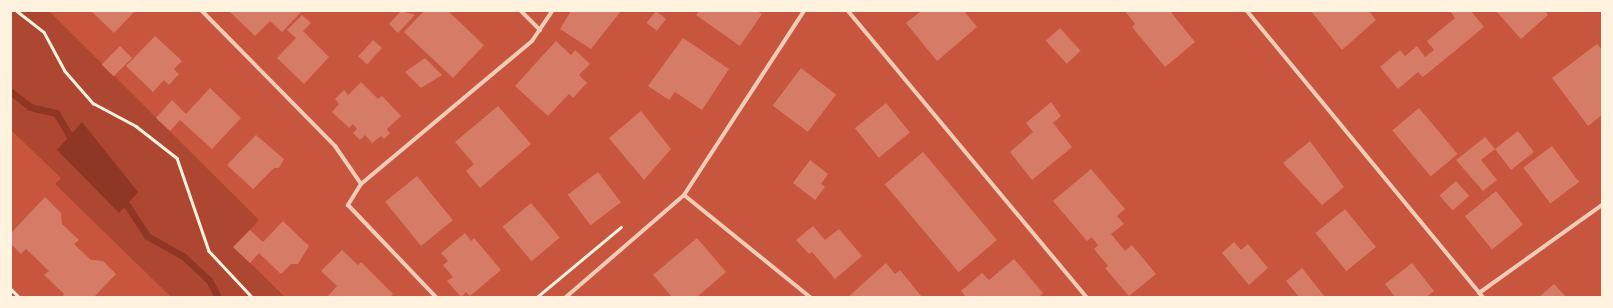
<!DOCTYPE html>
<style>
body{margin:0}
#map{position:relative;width:1613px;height:308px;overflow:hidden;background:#c8553d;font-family:Inter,sans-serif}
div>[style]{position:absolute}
.green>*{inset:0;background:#ae4732}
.water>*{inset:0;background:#8f3625}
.stream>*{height:7px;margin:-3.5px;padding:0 3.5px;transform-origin:3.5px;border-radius:3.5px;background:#8f3625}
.building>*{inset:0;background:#d67c66;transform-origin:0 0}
.path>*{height:2.5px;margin:-1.25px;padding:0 1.25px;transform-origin:1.25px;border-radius:1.25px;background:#fff3e0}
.minor>*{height:4px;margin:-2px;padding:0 2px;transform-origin:2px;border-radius:2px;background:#f1ccb7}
span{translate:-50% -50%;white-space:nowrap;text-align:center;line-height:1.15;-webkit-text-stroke:3px #fff3e0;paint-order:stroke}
.frame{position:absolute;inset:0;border:12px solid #fff3e0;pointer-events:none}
</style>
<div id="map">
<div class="green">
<div style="clip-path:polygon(11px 11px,49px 11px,259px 220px,234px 247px,285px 297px,171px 297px,55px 184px,61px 178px,11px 130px)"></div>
</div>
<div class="water">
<div style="clip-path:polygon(82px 122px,138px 192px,119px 213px,57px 150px)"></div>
</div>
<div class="stream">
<div style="left:11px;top:92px;width:24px;rotate:38deg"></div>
<div style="left:30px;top:107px;width:27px;rotate:13deg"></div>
<div style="left:56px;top:113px;width:27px;rotate:59deg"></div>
<div style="left:127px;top:205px;width:37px;rotate:57deg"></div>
<div style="left:147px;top:236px;width:41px;rotate:29.1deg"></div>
<div style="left:183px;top:256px;width:35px;rotate:43deg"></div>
<div style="left:209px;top:280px;width:19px;rotate:62deg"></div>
</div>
<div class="building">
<div style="clip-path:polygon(91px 11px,135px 11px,114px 33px)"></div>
<div style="clip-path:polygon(229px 11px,302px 11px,282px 32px,270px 21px,255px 36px)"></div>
<div style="clip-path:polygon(401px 11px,415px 15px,398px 33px,389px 24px)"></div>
<div style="clip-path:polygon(424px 11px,448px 11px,484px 45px,453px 78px,404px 32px)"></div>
<div style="clip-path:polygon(571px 11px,621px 11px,591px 49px,560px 29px)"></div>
<div style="left:656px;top:11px;width:13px;height:15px;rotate:39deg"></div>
<div style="clip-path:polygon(699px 11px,757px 11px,762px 14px,740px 46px,696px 15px)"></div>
<div style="clip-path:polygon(921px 11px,964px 11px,977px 27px,937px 61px,906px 23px)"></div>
<div style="clip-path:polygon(1125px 11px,1170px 11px,1195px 42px,1165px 67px,1132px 27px,1135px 24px)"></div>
<div style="clip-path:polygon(1311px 11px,1369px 11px,1376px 20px,1342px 50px)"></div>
<div style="clip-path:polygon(1450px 11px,1471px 11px,1484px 27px,1423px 77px,1418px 72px,1398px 89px,1380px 67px,1400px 50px,1405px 56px,1417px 46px,1425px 57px,1434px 50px,1427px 41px,1455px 18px)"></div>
<div style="clip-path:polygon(1496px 11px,1545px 11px,1548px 15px,1521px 39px)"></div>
<div style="clip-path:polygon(302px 15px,311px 23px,303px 31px,329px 57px,304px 84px,277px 58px,296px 38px,287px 30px)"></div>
<div style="left:1060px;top:28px;width:31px;height:19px;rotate:48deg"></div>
<div style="clip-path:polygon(155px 36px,182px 61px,174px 69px,179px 74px,169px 85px,164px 80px,153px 92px,126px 66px)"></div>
<div style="clip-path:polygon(683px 38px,729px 69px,702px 110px,675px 92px,669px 100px,648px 86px)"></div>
<div style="left:373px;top:40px;width:12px;height:22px;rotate:42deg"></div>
<div style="clip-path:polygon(556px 41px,571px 55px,575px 50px,590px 64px,579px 75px,587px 83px,573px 98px,569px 94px,548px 116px,515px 86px)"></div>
<div style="clip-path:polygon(1597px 44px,1602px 50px,1602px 115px,1588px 126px,1552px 78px)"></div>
<div style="left:120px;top:46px;width:17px;height:26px;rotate:45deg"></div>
<div style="clip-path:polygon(425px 58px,442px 75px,421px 88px,405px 72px)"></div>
<div style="left:801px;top:68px;width:44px;height:47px;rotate:37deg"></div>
<div style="clip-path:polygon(361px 82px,378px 99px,382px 96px,401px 116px,387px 129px,390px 133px,384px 139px,381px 136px,372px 143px,365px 135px,360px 140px,353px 133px,357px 129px,353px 124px,349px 128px,332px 112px,339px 104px,335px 99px,344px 90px,348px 95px)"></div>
<div style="clip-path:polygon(210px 88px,241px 118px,212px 149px,180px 120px,170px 131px,156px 118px,172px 100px,186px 114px)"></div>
<div style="clip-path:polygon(1051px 102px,1061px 116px,1053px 123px,1072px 147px,1032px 180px,1010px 152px,1033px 132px,1026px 123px)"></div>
<div style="left:886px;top:103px;width:38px;height:40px;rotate:51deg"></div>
<div style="clip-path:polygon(498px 106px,531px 144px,480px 188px,466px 171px,474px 164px,455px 142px)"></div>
<div style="left:1419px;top:108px;width:60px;height:35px;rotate:50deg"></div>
<div style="clip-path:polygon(641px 111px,671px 149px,644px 180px,609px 138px)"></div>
<div style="clip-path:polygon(1518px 131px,1534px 152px,1511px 170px,1495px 149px,1481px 160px,1497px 180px,1483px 191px,1456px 160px,1485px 137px,1495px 149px)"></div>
<div style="clip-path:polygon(256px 135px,284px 159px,279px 168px,274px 168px,253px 189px,227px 165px)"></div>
<div style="clip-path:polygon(1310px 141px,1344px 187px,1322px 205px,1283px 163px)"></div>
<div style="left:1552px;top:146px;width:45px;height:36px;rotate:53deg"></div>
<div style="left:923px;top:152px;width:115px;height:50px;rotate:50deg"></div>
<div style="clip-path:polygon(810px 160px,828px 174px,821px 184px,825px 187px,815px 200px,793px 183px)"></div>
<div style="clip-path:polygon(1091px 169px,1125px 209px,1117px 216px,1124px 224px,1111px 234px,1125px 251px,1132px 245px,1156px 274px,1129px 296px,1105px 268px,1108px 266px,1094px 249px,1098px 245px,1092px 237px,1087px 241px,1053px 201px)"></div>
<div style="left:598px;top:172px;width:38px;height:38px;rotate:53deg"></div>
<div style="left:417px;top:176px;width:57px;height:41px;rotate:51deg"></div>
<div style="left:1456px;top:181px;width:20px;height:22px;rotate:49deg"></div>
<div style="left:1496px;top:191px;width:43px;height:40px;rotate:51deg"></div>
<div style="clip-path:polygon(45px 197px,61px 213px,62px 224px,79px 240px,74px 244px,91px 260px,103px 261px,116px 274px,94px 297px,62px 297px,64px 294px,44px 275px,49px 271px,26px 249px,21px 254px,11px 244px,11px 233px)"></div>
<div style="left:531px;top:203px;width:45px;height:37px;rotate:50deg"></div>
<div style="left:1345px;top:209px;width:49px;height:38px;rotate:51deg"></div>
<div style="clip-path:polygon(283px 221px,309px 246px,298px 264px,291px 264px,281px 274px,259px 253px,250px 263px,233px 247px,250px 230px,263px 242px)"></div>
<div style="clip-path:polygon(813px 226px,825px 240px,839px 229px,862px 256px,835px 279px,812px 252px,809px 254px,796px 240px)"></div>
<div style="clip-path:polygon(465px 233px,471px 241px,474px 238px,501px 270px,470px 296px,466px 292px,461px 297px,447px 281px,453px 277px,443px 265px,448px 261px,441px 253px)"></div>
<div style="clip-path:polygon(697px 238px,726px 272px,697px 297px,672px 297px,653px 275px)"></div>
<div style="clip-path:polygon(1234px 242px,1241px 250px,1248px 244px,1268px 268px,1249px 285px,1222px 253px)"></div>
<div style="clip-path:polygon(342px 250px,358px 265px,361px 262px,393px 294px,390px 297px,327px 297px,337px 286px,321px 271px)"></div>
<div style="clip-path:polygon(1014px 259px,1043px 293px,1039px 297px,966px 297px,961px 291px,982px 273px,989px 280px)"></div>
<div style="clip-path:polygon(886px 263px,895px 274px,900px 270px,922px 297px,848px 297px)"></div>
<div style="clip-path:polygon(1412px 263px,1434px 291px,1426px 297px,1395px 297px,1385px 284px)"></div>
<div style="clip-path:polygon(1302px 268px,1325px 297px,1299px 297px,1286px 281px)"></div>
<div style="clip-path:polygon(1554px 284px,1566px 297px,1539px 297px)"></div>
</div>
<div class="path">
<div style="left:17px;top:11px;width:34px;rotate:38deg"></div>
<div style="left:44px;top:32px;width:44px;rotate:61.7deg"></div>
<div style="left:65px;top:71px;width:43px;rotate:48.8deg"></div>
<div style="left:93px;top:103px;width:49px;rotate:28.1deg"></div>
<div style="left:136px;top:126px;width:52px;rotate:38deg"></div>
<div style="left:177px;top:158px;width:98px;rotate:71deg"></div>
<div style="left:209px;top:251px;width:63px;rotate:46.9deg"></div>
<div style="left:11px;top:289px;width:11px;rotate:45deg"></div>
<div style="left:537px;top:297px;width:109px;rotate:-39.8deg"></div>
</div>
<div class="minor">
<div style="left:202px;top:11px;width:190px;rotate:45.4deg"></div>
<div style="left:335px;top:146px;width:46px;rotate:55.6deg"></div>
<div style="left:361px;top:184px;width:25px;rotate:122deg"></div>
<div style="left:348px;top:205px;width:127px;rotate:46.3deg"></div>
<div style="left:521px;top:11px;width:27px;rotate:45deg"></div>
<div style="left:848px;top:11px;width:372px;rotate:50.2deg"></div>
<div style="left:1247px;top:11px;width:371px;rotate:50.5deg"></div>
<div style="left:361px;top:184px;width:223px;rotate:-39.9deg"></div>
<div style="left:532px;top:41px;width:36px;rotate:-56deg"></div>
<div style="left:684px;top:195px;width:162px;rotate:39deg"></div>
<div style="left:1479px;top:293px;width:151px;rotate:-35.6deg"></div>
<div style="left:566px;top:297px;width:156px;rotate:-40.8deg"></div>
<div style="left:684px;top:195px;width:220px;rotate:-56.9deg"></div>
</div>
<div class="frame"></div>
</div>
